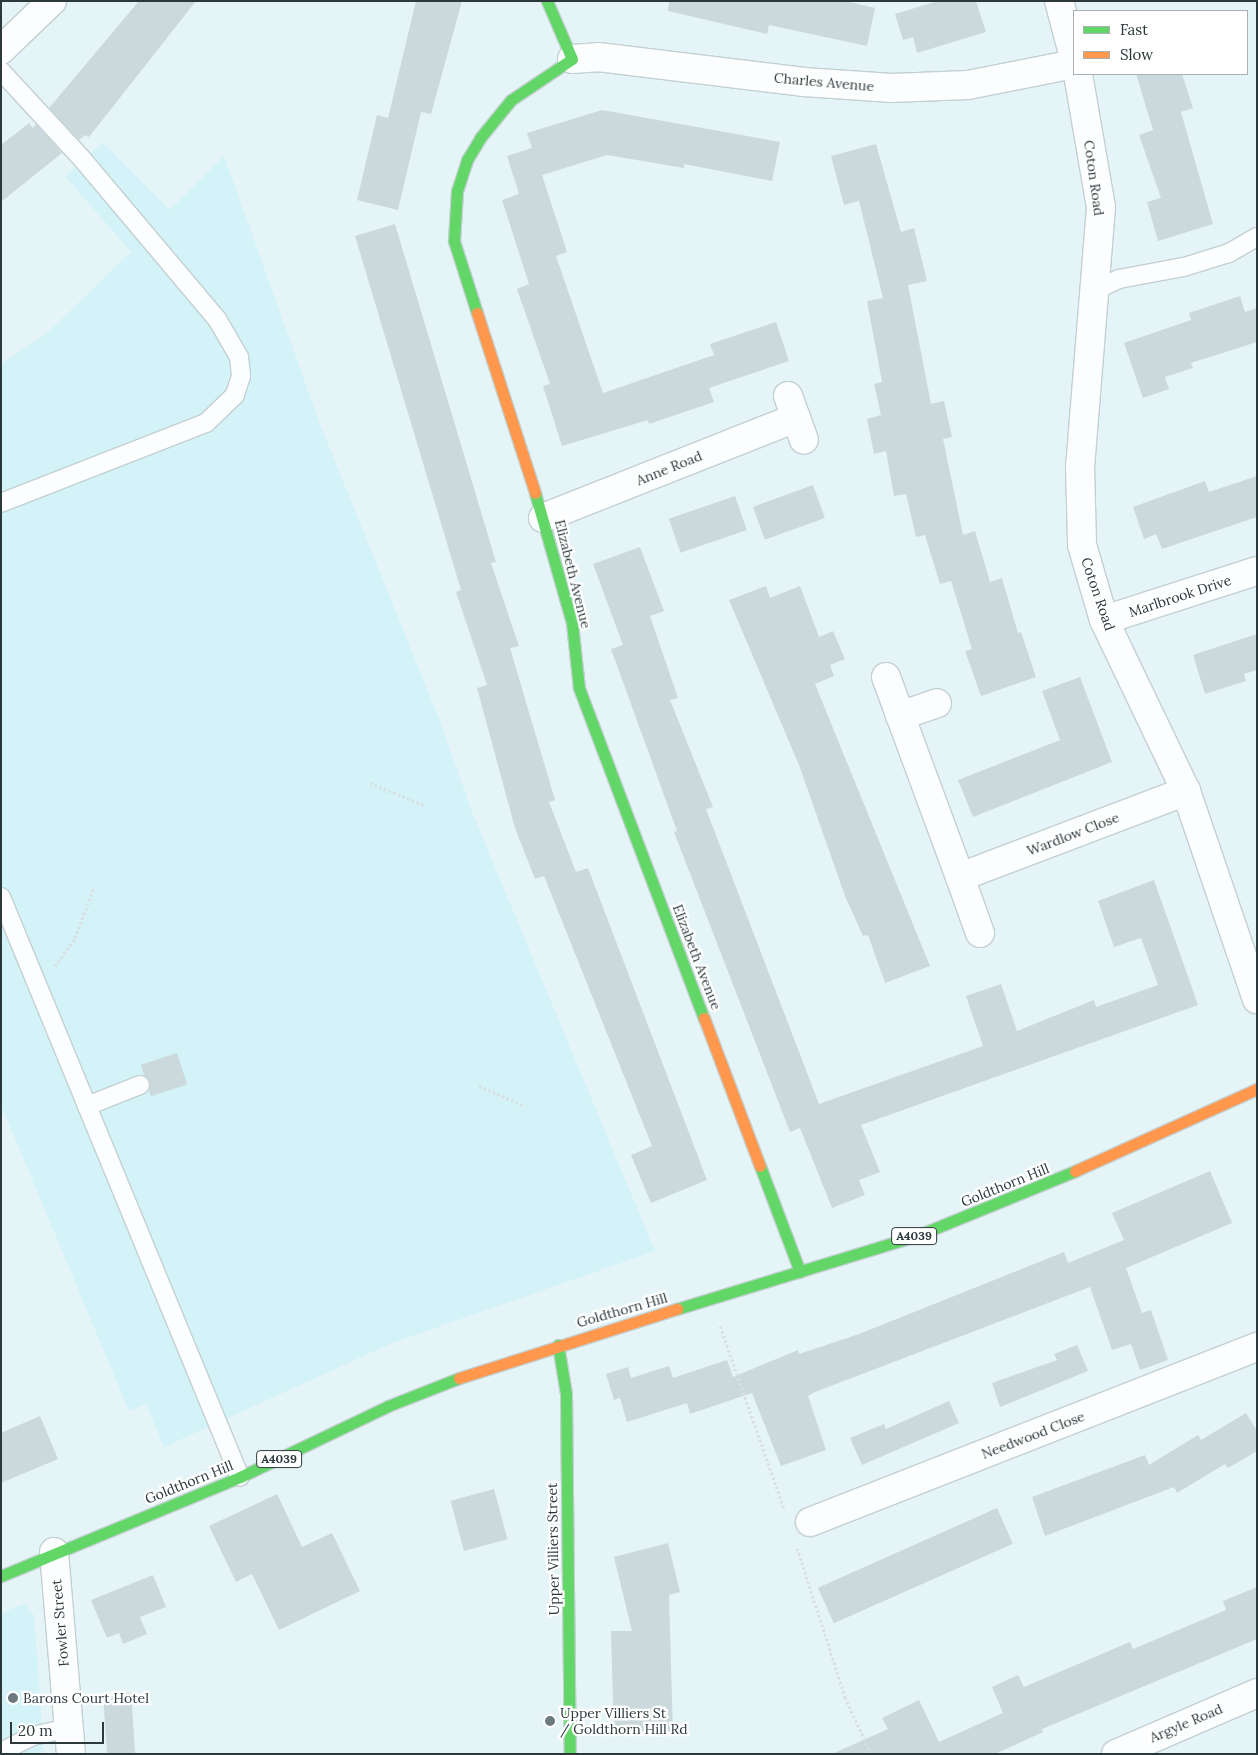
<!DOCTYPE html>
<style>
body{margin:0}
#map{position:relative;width:1258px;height:1755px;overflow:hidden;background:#e5f4f7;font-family:Lora,serif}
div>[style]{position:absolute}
.built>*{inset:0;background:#d3f3f8}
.building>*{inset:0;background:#ccd9dc;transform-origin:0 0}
.path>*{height:3px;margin-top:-1.5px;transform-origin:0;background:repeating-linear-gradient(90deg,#dadfe0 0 2.5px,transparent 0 5px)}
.roads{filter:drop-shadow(1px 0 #c3d0d2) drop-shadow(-1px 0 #c3d0d2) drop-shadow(0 1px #c3d0d2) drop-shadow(0 -1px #c3d0d2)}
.lane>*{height:18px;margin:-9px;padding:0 9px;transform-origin:9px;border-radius:9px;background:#fbfdfe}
.street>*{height:28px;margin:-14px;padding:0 14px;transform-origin:14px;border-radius:14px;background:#fbfdfe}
.fast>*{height:11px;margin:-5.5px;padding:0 5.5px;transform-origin:5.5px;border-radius:5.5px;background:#63d668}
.slow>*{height:11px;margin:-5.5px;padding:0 5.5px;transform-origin:5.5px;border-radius:5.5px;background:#ff974d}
.dots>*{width:14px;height:14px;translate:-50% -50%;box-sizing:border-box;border:2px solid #fff;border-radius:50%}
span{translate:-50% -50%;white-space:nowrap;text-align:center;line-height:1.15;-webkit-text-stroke:4.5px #fff;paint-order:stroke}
.shield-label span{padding:1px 4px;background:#fff;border:1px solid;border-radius:4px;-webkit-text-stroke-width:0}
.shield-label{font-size:12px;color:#2b393b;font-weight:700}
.street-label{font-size:14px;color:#2b393b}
.poi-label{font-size:14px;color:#2b393b}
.left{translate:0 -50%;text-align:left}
.frame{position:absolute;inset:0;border:2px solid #2b393b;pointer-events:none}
.legend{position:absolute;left:1073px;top:10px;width:175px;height:65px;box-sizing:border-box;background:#fff;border:1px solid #aab0b1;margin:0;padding:6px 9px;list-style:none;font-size:15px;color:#2b393b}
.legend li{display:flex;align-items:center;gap:10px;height:25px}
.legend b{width:25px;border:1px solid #aab0b1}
.scale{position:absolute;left:10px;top:1722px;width:94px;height:22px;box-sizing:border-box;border:2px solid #2b393b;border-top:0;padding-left:6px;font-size:15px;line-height:18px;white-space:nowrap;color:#2b393b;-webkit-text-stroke:4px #fff;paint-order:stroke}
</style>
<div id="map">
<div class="built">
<div style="clip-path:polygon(103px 142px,170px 210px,224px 156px,320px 424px,440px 721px,472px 812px,655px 1251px,392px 1343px,164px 1447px,146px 1404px,129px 1411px,1px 1105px,1px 364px,45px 335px,131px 252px,65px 176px)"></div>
<div style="clip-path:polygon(24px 1604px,34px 1615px,44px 1754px,1px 1754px,1px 1613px)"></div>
</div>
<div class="building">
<div style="clip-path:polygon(139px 1px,196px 1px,89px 137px,85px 135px,79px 140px,49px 108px)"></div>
<div style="clip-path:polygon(416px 1px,462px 1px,431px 114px,421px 112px,398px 210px,357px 200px,377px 115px,388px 118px)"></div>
<div style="clip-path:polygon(669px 1px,846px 1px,875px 8px,867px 46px,769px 25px,767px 34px,668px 11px)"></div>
<div style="clip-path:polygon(938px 1px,976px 1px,986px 32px,917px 53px,913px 37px,903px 40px,895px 14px)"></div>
<div style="clip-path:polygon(1136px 74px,1182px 74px,1193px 108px,1181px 112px,1213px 224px,1158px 241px,1147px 202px,1161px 198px,1139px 135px,1153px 130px)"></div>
<div style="clip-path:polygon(602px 110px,780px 142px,772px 181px,684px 164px,684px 168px,607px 155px,542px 175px,567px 252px,556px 256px,603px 393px,714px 355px,710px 344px,776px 322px,789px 361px,709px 388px,714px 402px,649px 424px,648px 420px,562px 446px,543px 386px,550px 384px,517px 289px,529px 284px,502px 200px,519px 194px,507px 156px,532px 148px,527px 133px)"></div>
<div style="clip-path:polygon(29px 123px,33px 128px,36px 124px,62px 153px,1px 202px,1px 145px)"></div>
<div style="clip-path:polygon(876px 144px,901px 232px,914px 228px,927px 281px,908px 285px,931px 404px,944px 401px,952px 437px,943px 439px,963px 535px,975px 531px,990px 582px,1002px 578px,1018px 633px,1021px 632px,1036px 677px,981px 696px,965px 651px,972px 649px,951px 581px,940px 584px,925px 535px,916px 537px,906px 494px,894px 496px,886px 451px,874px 454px,867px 419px,881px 415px,874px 384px,882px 382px,867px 301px,883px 298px,859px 201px,844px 205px,831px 156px)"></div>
<div style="clip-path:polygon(395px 224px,496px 562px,491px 563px,519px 646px,510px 648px,555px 800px,549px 802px,576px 872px,588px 868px,707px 1180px,651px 1203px,631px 1155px,652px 1146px,544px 876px,535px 879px,515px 828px,477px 688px,487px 685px,456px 592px,461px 590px,355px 236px)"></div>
<div style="clip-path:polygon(1240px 296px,1245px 312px,1257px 308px,1257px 342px,1191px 363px,1193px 368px,1165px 377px,1169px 389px,1143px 398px,1124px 343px,1191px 320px,1189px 313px)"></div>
<div style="clip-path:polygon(1257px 476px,1257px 517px,1162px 549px,1156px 534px,1144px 539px,1133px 507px,1205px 481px,1209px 492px)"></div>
<div style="left:813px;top:485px;width:35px;height:64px;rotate:70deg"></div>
<div style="left:735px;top:496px;width:36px;height:70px;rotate:71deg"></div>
<div style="clip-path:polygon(640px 547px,664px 611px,650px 616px,678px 698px,670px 700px,713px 807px,706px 809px,819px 1104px,983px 1046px,966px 996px,1001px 984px,1017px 1031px,1094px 1000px,1096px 1007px,1158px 985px,1141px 938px,1114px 947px,1098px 901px,1154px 880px,1198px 1005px,861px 1125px,880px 1172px,859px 1180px,865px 1195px,832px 1208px,800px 1128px,790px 1132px,674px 832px,677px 831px,611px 649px,623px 645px,593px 564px)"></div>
<div style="clip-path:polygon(766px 586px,770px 598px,800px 586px,819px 637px,833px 631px,845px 659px,830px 665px,834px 676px,815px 684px,930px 966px,885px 983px,868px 935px,863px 936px,845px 896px,799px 765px,729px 600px)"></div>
<div style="clip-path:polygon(1257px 634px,1257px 670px,1244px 674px,1246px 681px,1205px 694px,1193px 655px)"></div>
<div style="clip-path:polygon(1080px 677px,1112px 762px,973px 817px,958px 780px,1060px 740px,1042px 691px)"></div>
<div style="left:177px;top:1053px;width:33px;height:38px;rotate:72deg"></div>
<div style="clip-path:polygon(1210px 1171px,1232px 1223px,1126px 1268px,1142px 1313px,1151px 1310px,1168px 1360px,1140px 1370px,1131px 1344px,1112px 1350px,1090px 1287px,815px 1392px,808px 1396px,826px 1450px,781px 1466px,752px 1393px,690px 1414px,687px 1403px,627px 1422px,620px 1398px,614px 1400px,606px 1374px,628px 1367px,631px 1378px,669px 1366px,673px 1378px,727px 1360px,733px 1377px,798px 1350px,799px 1354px,859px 1334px,1064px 1252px,1068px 1263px,1124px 1240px,1112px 1213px)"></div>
<div style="clip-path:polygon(1077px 1345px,1088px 1371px,1000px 1407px,992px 1383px,1057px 1360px,1054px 1354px)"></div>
<div style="clip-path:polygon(949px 1401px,959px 1423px,862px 1465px,850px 1438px,884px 1424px,886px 1429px)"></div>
<div style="clip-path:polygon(1246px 1413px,1257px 1431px,1257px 1451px,1228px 1468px,1225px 1464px,1177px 1493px,1174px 1487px,1045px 1536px,1032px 1497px,1145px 1455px,1149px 1465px,1198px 1435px,1201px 1440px)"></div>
<div style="clip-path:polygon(40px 1416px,58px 1459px,1px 1483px,1px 1433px)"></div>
<div style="left:494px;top:1489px;width:52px;height:45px;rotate:75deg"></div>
<div style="clip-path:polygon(277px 1494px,302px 1547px,332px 1533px,360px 1591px,279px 1630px,252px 1574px,236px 1582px,209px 1526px)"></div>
<div style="left:997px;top:1508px;width:39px;height:196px;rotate:66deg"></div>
<div style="clip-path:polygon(668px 1543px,680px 1592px,669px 1595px,673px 1733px,614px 1734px,611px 1631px,632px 1631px,614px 1557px)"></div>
<div style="clip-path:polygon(153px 1575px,166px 1607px,140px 1617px,147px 1634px,123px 1644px,119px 1633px,107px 1638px,91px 1600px)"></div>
<div style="clip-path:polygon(1257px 1587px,1257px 1639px,1042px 1729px,1043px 1732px,995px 1754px,832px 1754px,888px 1729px,882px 1718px,919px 1700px,939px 1742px,1003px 1713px,992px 1687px,1018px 1675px,1024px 1687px,1130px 1642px,1133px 1649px,1226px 1610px,1223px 1601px)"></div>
<div style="left:131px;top:1693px;width:61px;height:28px;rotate:86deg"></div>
</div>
<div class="path">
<div style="left:370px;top:783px;width:58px;rotate:22.2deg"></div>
<div style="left:55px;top:966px;width:34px;rotate:-54deg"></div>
<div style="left:75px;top:938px;width:54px;rotate:-69.6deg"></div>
<div style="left:479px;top:1086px;width:48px;rotate:23.4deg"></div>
<div style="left:720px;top:1326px;width:194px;rotate:70.7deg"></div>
<div style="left:797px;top:1548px;width:157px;rotate:72.1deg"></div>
<div style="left:845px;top:1697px;width:63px;rotate:65.5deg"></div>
</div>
<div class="roads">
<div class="lane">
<div style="left:1px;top:71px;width:121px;rotate:47.3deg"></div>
<div style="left:83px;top:160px;width:208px;rotate:49.9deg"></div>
<div style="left:217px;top:319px;width:44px;rotate:59.9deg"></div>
<div style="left:239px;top:357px;width:19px;rotate:84deg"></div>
<div style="left:241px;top:376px;width:20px;rotate:108deg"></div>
<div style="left:235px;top:395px;width:40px;rotate:136deg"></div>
<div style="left:206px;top:423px;width:220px;rotate:158.7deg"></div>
<div style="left:1092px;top:292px;width:30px;rotate:-26deg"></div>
<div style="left:1119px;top:279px;width:66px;rotate:-10.5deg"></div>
<div style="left:1184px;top:267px;width:47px;rotate:-17.3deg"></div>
<div style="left:1229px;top:253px;width:32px;rotate:-30deg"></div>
<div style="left:1px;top:897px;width:226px;rotate:67.6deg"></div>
<div style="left:140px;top:1085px;width:57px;rotate:158.4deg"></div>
<div style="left:87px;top:1106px;width:401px;rotate:67.6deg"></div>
<div style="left:1px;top:1752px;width:36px;rotate:-27deg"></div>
<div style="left:33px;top:1736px;width:36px;rotate:-13deg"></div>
</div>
<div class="street">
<div style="left:1059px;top:1px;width:58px;rotate:75deg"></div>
<div style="left:1px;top:50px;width:71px;rotate:-43.9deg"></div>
<div style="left:572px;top:59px;width:26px;rotate:-4deg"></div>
<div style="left:598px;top:57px;width:208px;rotate:6.9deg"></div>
<div style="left:804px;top:82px;width:88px;rotate:3.9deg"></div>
<div style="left:892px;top:88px;width:76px;rotate:-2.3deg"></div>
<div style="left:968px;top:85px;width:108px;rotate:-11.2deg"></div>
<div style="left:1078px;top:74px;width:135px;rotate:80.2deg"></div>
<div style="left:1101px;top:207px;width:260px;rotate:94.6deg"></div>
<div style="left:1080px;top:466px;width:79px;rotate:88.5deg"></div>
<div style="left:1082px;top:545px;width:78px;rotate:73.7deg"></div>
<div style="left:1104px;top:620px;width:190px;rotate:64.4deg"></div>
<div style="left:1186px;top:791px;width:220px;rotate:71.2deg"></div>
<div style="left:788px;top:396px;width:23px;rotate:70deg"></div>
<div style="left:543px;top:518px;width:272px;rotate:-21.6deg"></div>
<div style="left:796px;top:418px;width:23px;rotate:70deg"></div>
<div style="left:1104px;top:620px;width:161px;rotate:-17.8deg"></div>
<div style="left:886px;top:677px;width:213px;rotate:69.7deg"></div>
<div style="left:900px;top:716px;width:39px;rotate:-19deg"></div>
<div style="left:980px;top:933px;width:59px;rotate:-109.7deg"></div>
<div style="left:960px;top:877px;width:242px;rotate:-20.8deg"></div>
<div style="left:810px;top:1522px;width:480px;rotate:-21.4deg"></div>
<div style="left:54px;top:1552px;width:203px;rotate:85.2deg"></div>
<div style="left:1116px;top:1754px;width:154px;rotate:-23.4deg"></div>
</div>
<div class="fast">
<div style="left:477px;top:313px;width:76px;rotate:-107.7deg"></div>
<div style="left:454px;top:241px;width:50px;rotate:-86.6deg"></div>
<div style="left:457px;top:191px;width:33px;rotate:-72deg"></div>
<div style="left:467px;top:160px;width:26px;rotate:-59deg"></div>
<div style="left:480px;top:138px;width:49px;rotate:-50.8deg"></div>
<div style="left:511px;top:100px;width:73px;rotate:-33.9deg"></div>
<div style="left:572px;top:59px;width:63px;rotate:-113.3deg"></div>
<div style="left:535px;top:493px;width:135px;rotate:74.1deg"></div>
<div style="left:572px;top:623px;width:65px;rotate:83.9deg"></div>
<div style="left:579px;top:688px;width:353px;rotate:69.3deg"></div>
<div style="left:760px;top:1166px;width:113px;rotate:69.3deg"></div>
<div style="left:677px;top:1309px;width:250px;rotate:-17deg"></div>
<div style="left:916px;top:1236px;width:172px;rotate:-22.2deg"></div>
<div style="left:558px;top:1345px;width:50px;rotate:80.7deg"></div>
<div style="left:566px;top:1394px;width:360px;rotate:89.4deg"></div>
<div style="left:1px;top:1576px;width:259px;rotate:-22.5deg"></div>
<div style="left:240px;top:1477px;width:164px;rotate:-25.6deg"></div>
<div style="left:388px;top:1406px;width:76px;rotate:-21.5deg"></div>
</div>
<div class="slow">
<div style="left:477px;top:313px;width:189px;rotate:72.1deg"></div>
<div style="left:704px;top:1018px;width:158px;rotate:69.3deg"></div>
<div style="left:1075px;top:1171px;width:200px;rotate:-24.3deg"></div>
<div style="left:459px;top:1378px;width:229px;rotate:-17.6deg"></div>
</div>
</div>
<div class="dots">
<div style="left:13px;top:1698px;background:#6c7a7d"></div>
<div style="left:550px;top:1721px;background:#6c7a7d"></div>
</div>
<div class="shield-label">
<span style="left:914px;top:1236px">A4039</span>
<span style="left:279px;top:1459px">A4039</span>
</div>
<div class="street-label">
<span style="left:824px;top:82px;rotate:5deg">Charles Avenue</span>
<span style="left:1094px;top:178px;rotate:82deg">Coton Road</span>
<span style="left:669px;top:468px;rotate:-22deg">Anne Road</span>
<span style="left:573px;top:574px;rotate:76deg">Elizabeth Avenue</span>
<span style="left:1098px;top:594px;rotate:71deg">Coton Road</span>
<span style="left:1180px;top:596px;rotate:-18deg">Marlbrook Drive</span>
<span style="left:1073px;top:834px;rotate:-21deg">Wardlow Close</span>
<span style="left:697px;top:957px;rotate:69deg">Elizabeth Avenue</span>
<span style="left:1005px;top:1185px;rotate:-22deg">Goldthorn Hill</span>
<span style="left:622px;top:1310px;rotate:-16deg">Goldthorn Hill</span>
<span style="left:1033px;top:1435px;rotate:-21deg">Needwood Close</span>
<span style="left:189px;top:1482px;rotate:-22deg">Goldthorn Hill</span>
<span style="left:553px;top:1549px;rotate:-91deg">Upper Villiers Street</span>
<span style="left:60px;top:1623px;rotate:-95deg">Fowler Street</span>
<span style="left:1186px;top:1723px;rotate:-23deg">Argyle Road</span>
</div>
<div class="poi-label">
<span class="left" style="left:23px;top:1698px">Barons Court Hotel</span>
<span class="left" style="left:560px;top:1721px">Upper Villiers St<br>/ Goldthorn Hill Rd</span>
</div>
<div class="frame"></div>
<ul class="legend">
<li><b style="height:6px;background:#63d668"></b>Fast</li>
<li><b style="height:6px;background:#ff974d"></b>Slow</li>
</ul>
<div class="scale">20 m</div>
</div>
